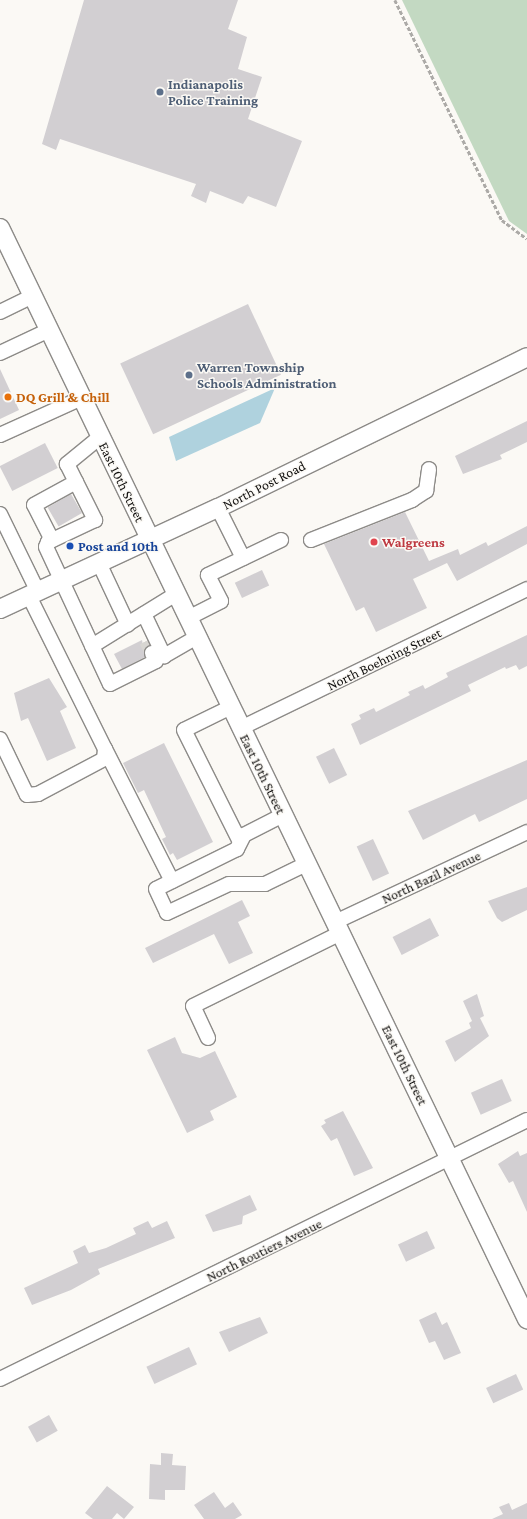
<!DOCTYPE html>
<style>
body{margin:0}
#map{position:relative;width:527px;height:1519px;overflow:hidden;background:#fbf9f5;font-family:"Crimson Pro",serif}
div>[style]{position:absolute}
.green>*{inset:0;background:#c3d9c2}
.water>*{inset:0;background:#afd2de}
.building>*{inset:0;background:#d2cfd2;transform-origin:0 0}
.minor-tunnel>*{height:14px;margin-top:-7px;transform-origin:0;background:repeating-linear-gradient(90deg,#d8d6d2 0 14px,transparent 0 21px)}
.path>*{height:2.5px;margin-top:-1.25px;transform-origin:0;background:repeating-linear-gradient(90deg,#acaaa7 0 4px,transparent 0 6px)}
.roads{filter:drop-shadow(1px 0 #8d8b88) drop-shadow(-1px 0 #8d8b88) drop-shadow(0 1px #8d8b88) drop-shadow(0 -1px #8d8b88)}
.minor>*{height:14px;margin:-7px;padding:0 7px;transform-origin:7px;border-radius:7px;background:#fff}
.major>*{height:18px;margin:-9px;padding:0 9px;transform-origin:9px;border-radius:9px;background:#fff}
.dots>*{width:11px;height:11px;translate:-50% -50%;box-sizing:border-box;border:2px solid #fbf9f5;border-radius:50%}
span{translate:-50% -50%;white-space:nowrap;text-align:center;line-height:1.15;-webkit-text-stroke:3px #fbf9f5;paint-order:stroke}
.service-label{font-size:14px;color:#4e5e75;font-weight:700}
.left{translate:0 -50%;text-align:left}
.food-label{font-size:14px;color:#c56008;font-weight:700}
.street-label{font-size:14px;color:#11100f}
.health-label{font-size:14px;color:#be3a42;font-weight:700}
.transit-label{font-size:14px;color:#164399;font-weight:700}
</style>
<div id="map">
<div class="green">
<div style="clip-path:polygon(402px 0,527px 0,527px 234px,509px 221px)"></div>
</div>
<div class="water">
<div style="clip-path:polygon(275px 388px,260px 423px,176px 461px,169px 437px)"></div>
</div>
<div class="building">
<div style="clip-path:polygon(84px 0,238px 0,228px 29px,247px 37px,238px 69px,262px 77px,248px 119px,302px 141px,276px 207px,248px 196px,243px 204px,210px 191px,206px 203px,191px 196px,196px 184px,60px 139px,56px 150px,42px 144px)"></div>
<div style="left:248px;top:304px;width:78px;height:141px;rotate:65deg"></div>
<div style="clip-path:polygon(0 369px,19px 410px,0 419px)"></div>
<div style="clip-path:polygon(527px 421px,527px 442px,500px 455px,502px 459px,463px 474px,455px 456px)"></div>
<div style="left:45px;top:443px;width:28px;height:51px;rotate:63deg"></div>
<div style="left:71px;top:494px;width:22px;height:27px;rotate:60deg"></div>
<div style="clip-path:polygon(405px 512px,429px 561px,458px 549px,460px 555px,486px 542px,488px 546px,527px 526px,527px 544px,457px 581px,447px 563px,413px 579px,427px 608px,376px 632px,364px 607px,356px 611px,324px 544px)"></div>
<div style="left:262px;top:570px;width:17px;height:30px;rotate:65deg"></div>
<div style="clip-path:polygon(527px 635px,527px 666px,519px 670px,516px 665px,506px 669px,505px 667px,468px 685px,471px 691px,360px 745px,351px 724px,361px 719px,359px 715px,374px 708px,376px 712px,410px 695px,408px 692px,423px 685px,425px 689px,448px 677px,446px 673px)"></div>
<div style="clip-path:polygon(142px 640px,145px 657px,122px 669px,114px 654px)"></div>
<div style="clip-path:polygon(49px 678px,67px 707px,60px 711px,76px 748px,47px 761px,28px 718px,21px 721px,14px 693px)"></div>
<div style="clip-path:polygon(164px 743px,213px 842px,177px 860px,173px 853px,170px 855px,162px 839px,166px 837px,144px 790px,138px 793px,123px 763px)"></div>
<div style="left:334px;top:748px;width:30px;height:20px;rotate:64deg"></div>
<div style="clip-path:polygon(527px 760px,527px 799px,479px 822px,475px 814px,423px 840px,408px 811px)"></div>
<div style="left:373px;top:839px;width:38px;height:18px;rotate:65deg"></div>
<div style="clip-path:polygon(527px 887px,527px 910px,502px 922px,497px 918px,488px 901px)"></div>
<div style="clip-path:polygon(242px 900px,250px 916px,238px 922px,253px 953px,229px 964px,214px 934px,153px 963px,145px 948px)"></div>
<div style="left:430px;top:918px;width:20px;height:42px;rotate:63deg"></div>
<div style="clip-path:polygon(477px 994px,484px 1016px,480px 1018px,489px 1036px,455px 1062px,445px 1041px,471px 1028px,469px 1023px,472px 1021px,463px 1001px)"></div>
<div style="clip-path:polygon(175px 1037px,182px 1053px,200px 1058px,215px 1051px,237px 1097px,210px 1111px,214px 1120px,187px 1133px,147px 1050px)"></div>
<div style="left:502px;top:1079px;width:24px;height:34px;rotate:66deg"></div>
<div style="clip-path:polygon(343px 1111px,373px 1168px,354px 1176px,337px 1138px,331px 1141px,321px 1126px,326px 1123px,324px 1120px)"></div>
<div style="clip-path:polygon(518px 1151px,520px 1156px,527px 1153px,527px 1212px,513px 1181px,509px 1183px,498px 1164px)"></div>
<div style="clip-path:polygon(250px 1195px,257px 1210px,243px 1216px,242px 1224px,213px 1232px,205px 1215px)"></div>
<div style="clip-path:polygon(148px 1221px,152px 1228px,167px 1221px,175px 1238px,98px 1269px,100px 1274px,71px 1290px,32px 1305px,24px 1288px,78px 1263px,73px 1251px,85px 1245px,89px 1253px,106px 1248px,136px 1234px,133px 1228px)"></div>
<div style="left:427px;top:1231px;width:19px;height:32px;rotate:65deg"></div>
<div style="clip-path:polygon(436px 1312px,442px 1325px,447px 1322px,461px 1353px,444px 1360px,435px 1341px,429px 1343px,419px 1320px)"></div>
<div style="clip-path:polygon(260px 1317px,268px 1333px,229px 1352px,219px 1332px)"></div>
<div style="left:189px;top:1347px;width:19px;height:47px;rotate:65deg"></div>
<div style="left:516px;top:1374px;width:17px;height:33px;rotate:65deg"></div>
<div style="left:49px;top:1415px;width:18px;height:24px;rotate:61deg"></div>
<div style="clip-path:polygon(161px 1453px,173px 1454px,172px 1465px,186px 1466px,185px 1490px,165px 1490px,165px 1500px,149px 1499px,150px 1464px,161px 1465px)"></div>
<div style="clip-path:polygon(107px 1486px,134px 1507px,124px 1519px,117px 1513px,112px 1519px,93px 1519px,85px 1513px)"></div>
<div style="clip-path:polygon(214px 1492px,225px 1508px,233px 1502px,242px 1515px,235px 1519px,204px 1519px,194px 1505px)"></div>
<div style="clip-path:polygon(509px 1503px,512px 1510px,527px 1503px,527px 1519px,492px 1519px,503px 1514px,499px 1507px)"></div>
</div>
<div class="minor-tunnel">
<div style="left:146px;top:641px;width:13px;rotate:63deg"></div>
</div>
<div class="path">
<div style="left:395px;top:0;width:245px;rotate:64.1deg"></div>
<div style="left:502px;top:220px;width:31px;rotate:37deg"></div>
</div>
<div class="roads">
<div class="minor">
<div style="left:0;top:312px;width:37px;rotate:-26deg"></div>
<div style="left:0;top:353px;width:54px;rotate:-25.1deg"></div>
<div style="left:0;top:435px;width:90px;rotate:-24.3deg"></div>
<div style="left:100px;top:437px;width:43px;rotate:140.7deg"></div>
<div style="left:67px;top:464px;width:63px;rotate:63.4deg"></div>
<div style="left:95px;top:520px;width:52px;rotate:154.9deg"></div>
<div style="left:48px;top:542px;width:5px;rotate:112deg"></div>
<div style="left:46px;top:547px;width:151px;rotate:65deg"></div>
<div style="left:110px;top:684px;width:51px;rotate:-26.6deg"></div>
<div style="left:156px;top:661px;width:9px;rotate:-117deg"></div>
<div style="left:218px;top:508px;width:56px;rotate:63.4deg"></div>
<div style="left:0;top:514px;width:87px;rotate:64deg"></div>
<div style="left:52px;top:540px;width:39px;rotate:-117deg"></div>
<div style="left:34px;top:505px;width:48px;rotate:-28.7deg"></div>
<div style="left:311px;top:540px;width:109px;rotate:-21.6deg"></div>
<div style="left:412px;top:500px;width:17px;rotate:-33deg"></div>
<div style="left:426px;top:491px;width:22px;rotate:-82deg"></div>
<div style="left:99px;top:563px;width:68px;rotate:64.9deg"></div>
<div style="left:144px;top:614px;width:47px;rotate:64.5deg"></div>
<div style="left:164px;top:656px;width:38px;rotate:-30deg"></div>
<div style="left:188px;top:618px;width:37px;rotate:-27deg"></div>
<div style="left:221px;top:601px;width:29px;rotate:-117deg"></div>
<div style="left:208px;top:575px;width:81px;rotate:-25.6deg"></div>
<div style="left:92px;top:646px;width:99px;rotate:-31.8deg"></div>
<div style="left:231px;top:707px;width:52px;rotate:153.9deg"></div>
<div style="left:184px;top:730px;width:125px;rotate:63.4deg"></div>
<div style="left:241px;top:728px;width:318px;rotate:-25.9deg"></div>
<div style="left:0;top:739px;width:62px;rotate:64.3deg"></div>
<div style="left:27px;top:795px;width:11px;rotate:-5deg"></div>
<div style="left:38px;top:794px;width:75px;rotate:-27.9deg"></div>
<div style="left:104px;top:759px;width:10px;rotate:-84deg"></div>
<div style="left:105px;top:749px;width:171px;rotate:-116.4deg"></div>
<div style="left:105px;top:749px;width:148px;rotate:63.1deg"></div>
<div style="left:283px;top:815px;width:44px;rotate:152.9deg"></div>
<div style="left:244px;top:835px;width:16px;rotate:117deg"></div>
<div style="left:237px;top:849px;width:90px;rotate:153.7deg"></div>
<div style="left:156px;top:889px;width:26px;rotate:65deg"></div>
<div style="left:167px;top:913px;width:68px;rotate:-25.1deg"></div>
<div style="left:229px;top:884px;width:36px"></div>
<div style="left:265px;top:884px;width:46px;rotate:-26deg"></div>
<div style="left:335px;top:922px;width:212px;rotate:-25.1deg"></div>
<div style="left:208px;top:1038px;width:35px;rotate:-115deg"></div>
<div style="left:193px;top:1006px;width:165px;rotate:-26.3deg"></div>
<div style="left:0;top:1379px;width:587px;rotate:-26.17deg"></div>
</div>
<div class="major">
<div style="left:0;top:228px;width:1212px;rotate:64.22deg"></div>
<div style="left:0;top:609px;width:240px;rotate:-24.9deg"></div>
<div style="left:218px;top:508px;width:344px;rotate:-26deg"></div>
</div>
</div>
<div class="dots">
<div style="left:160px;top:92px;background:#5c6f8a"></div>
<div style="left:189px;top:375px;background:#5c6f8a"></div>
<div style="left:8px;top:397px;background:#e8710a"></div>
<div style="left:374px;top:542px;background:#e0444e"></div>
<div style="left:70px;top:546px;background:#1a4fb4"></div>
</div>
<div class="service-label">
<span class="left" style="left:168px;top:92px">Indianapolis<br>Police Training</span>
<span class="left" style="left:197px;top:375px">Warren Township<br>Schools Administration</span>
</div>
<div class="food-label">
<span class="left" style="left:16px;top:397px">DQ Grill &amp; Chill</span>
</div>
<div class="street-label">
<span style="left:122px;top:482px;rotate:64deg">East 10th Street</span>
<span style="left:264px;top:485px;rotate:-27deg">North Post Road</span>
<span style="left:384px;top:659px;rotate:-26deg">North Boehning Street</span>
<span style="left:263px;top:774px;rotate:64deg">East 10th Street</span>
<span style="left:431px;top:877px;rotate:-25deg">North Bazil Avenue</span>
<span style="left:405px;top:1065px;rotate:64deg">East 10th Street</span>
<span style="left:264px;top:1250px;rotate:-26deg">North Routiers Avenue</span>
</div>
<div class="health-label">
<span class="left" style="left:382px;top:542px">Walgreens</span>
</div>
<div class="transit-label">
<span class="left" style="left:78px;top:546px">Post and 10th</span>
</div>
</div>
